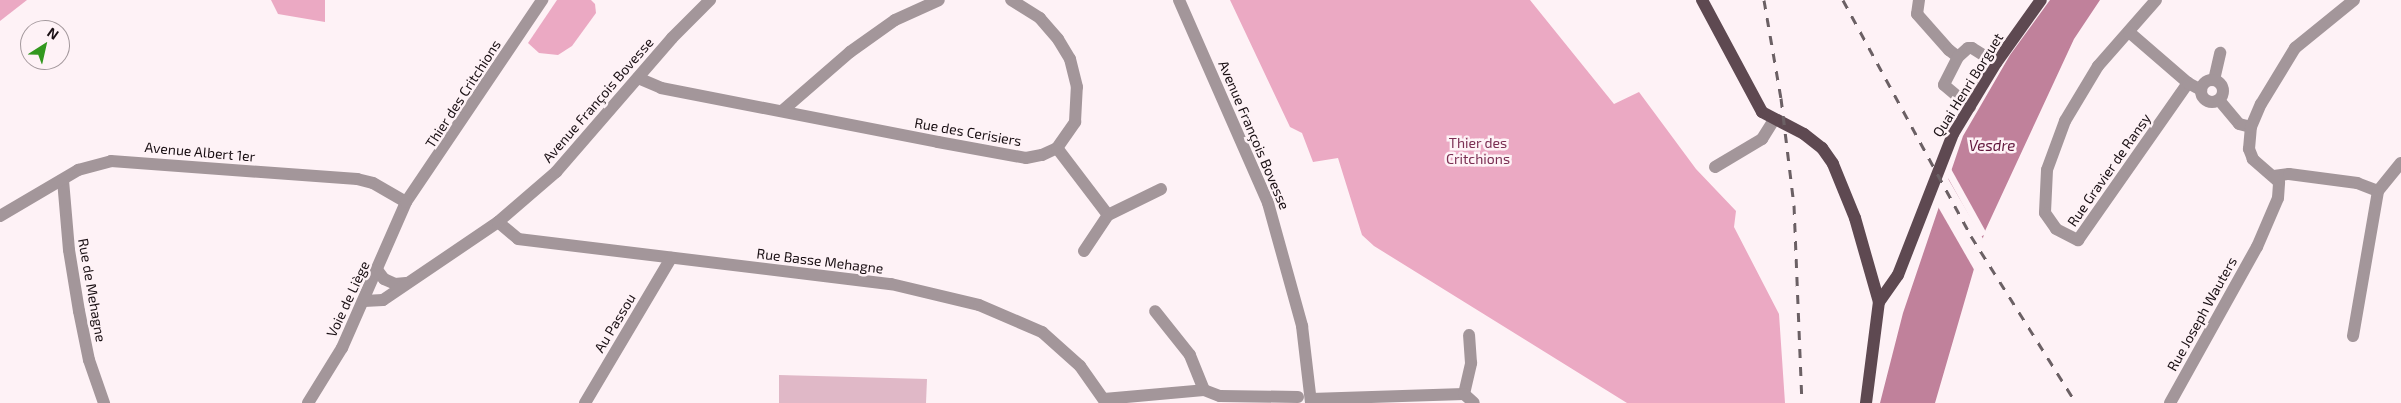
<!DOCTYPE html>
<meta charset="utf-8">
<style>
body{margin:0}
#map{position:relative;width:2401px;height:403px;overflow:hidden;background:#fef2f6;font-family:"Exo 2",sans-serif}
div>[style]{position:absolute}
.green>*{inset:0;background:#e0b8c7}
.forest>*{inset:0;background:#eba9c3}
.water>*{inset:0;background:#c0819b}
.pier>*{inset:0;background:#fef2f6;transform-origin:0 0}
.minor>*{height:12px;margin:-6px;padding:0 6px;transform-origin:6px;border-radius:6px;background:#a3969a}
.minor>.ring{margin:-6px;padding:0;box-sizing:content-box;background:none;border:12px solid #a3969a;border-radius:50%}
.major>*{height:12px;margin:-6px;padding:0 6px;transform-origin:6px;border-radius:6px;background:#5e4951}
.rail>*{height:3px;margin-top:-1.5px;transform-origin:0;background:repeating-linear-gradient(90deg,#6b6064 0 9px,transparent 0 18px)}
span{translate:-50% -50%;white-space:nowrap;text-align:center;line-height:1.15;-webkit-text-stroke:5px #fef2f6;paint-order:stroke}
.street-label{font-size:14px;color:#1a1014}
.park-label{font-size:14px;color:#7a2e52}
.water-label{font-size:15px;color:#60153b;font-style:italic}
.north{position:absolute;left:20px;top:20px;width:50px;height:50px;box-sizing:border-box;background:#fef2f6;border:1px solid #a3989c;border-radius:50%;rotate:35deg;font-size:14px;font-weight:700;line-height:20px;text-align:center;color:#1a1014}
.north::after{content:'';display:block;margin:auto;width:18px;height:22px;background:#32981e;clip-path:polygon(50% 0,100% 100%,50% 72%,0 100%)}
</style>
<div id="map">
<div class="green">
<div style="clip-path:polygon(779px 375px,927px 379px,926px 403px,779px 403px)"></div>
</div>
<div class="forest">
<div style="clip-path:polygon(0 0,27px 0,0 21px)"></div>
<div style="clip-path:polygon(271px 0,325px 0,325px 22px,278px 14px)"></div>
<div style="clip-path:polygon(557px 0,591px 0,595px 4px,596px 13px,572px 46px,558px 55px,539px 53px,528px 43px)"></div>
<div style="clip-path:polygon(1230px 0,1530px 0,1614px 104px,1639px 92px,1696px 169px,1736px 211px,1734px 227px,1779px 314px,1785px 403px,1627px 403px,1374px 246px,1362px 235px,1338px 158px,1313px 162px,1302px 133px,1290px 127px)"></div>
</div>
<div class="water">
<div style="clip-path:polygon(2050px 0,2100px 0,2074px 39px,1985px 231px,1935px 403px,1880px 403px,1903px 313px,1963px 136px,2010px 55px)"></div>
</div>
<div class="pier">
<div style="left:1950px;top:167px;width:76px;height:7px;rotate:61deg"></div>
<div style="clip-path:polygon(1947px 177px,1985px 242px,1976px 273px,1937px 205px)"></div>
</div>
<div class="minor">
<div style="left:1179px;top:0;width:222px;rotate:66.3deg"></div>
<div style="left:1268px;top:203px;width:128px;rotate:74.5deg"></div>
<div style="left:1302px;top:326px;width:78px;rotate:83.3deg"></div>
<div style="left:1919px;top:0;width:14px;rotate:98deg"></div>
<div style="left:1917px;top:14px;width:48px;rotate:48.4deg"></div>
<div style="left:1949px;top:50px;width:11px;rotate:38deg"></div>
<div style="left:1958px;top:57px;width:13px;rotate:-42deg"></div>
<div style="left:1968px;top:48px;width:4px"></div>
<div style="left:1972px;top:48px;width:28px;rotate:32deg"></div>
<div style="left:2156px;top:0;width:88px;rotate:131.3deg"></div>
<div style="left:2098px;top:66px;width:64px;rotate:121deg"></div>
<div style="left:2065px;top:121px;width:52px;rotate:110.2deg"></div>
<div style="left:2047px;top:170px;width:43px;rotate:92.7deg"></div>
<div style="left:2045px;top:213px;width:19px;rotate:55deg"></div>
<div style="left:2056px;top:229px;width:25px;rotate:27deg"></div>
<div style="left:2078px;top:240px;width:192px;rotate:-55deg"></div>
<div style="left:2129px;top:32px;width:78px;rotate:40.8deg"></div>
<div style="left:2188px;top:83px;width:15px;rotate:28deg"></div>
<div style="left:1958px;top:57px;width:31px;rotate:117deg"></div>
<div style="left:1944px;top:85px;width:34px;rotate:40deg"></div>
<div style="left:638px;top:78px;width:25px;rotate:23deg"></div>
<div style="left:661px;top:88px;width:282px;rotate:11deg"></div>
<div style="left:938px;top:142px;width:89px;rotate:10.3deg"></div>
<div style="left:1026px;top:158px;width:16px;rotate:-11deg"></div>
<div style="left:1042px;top:155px;width:17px;rotate:-25deg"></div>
<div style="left:1057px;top:148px;width:32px;rotate:-55deg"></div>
<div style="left:1075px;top:122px;width:35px;rotate:-87deg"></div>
<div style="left:1077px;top:87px;width:29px;rotate:-104deg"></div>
<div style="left:1070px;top:59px;width:23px;rotate:-121deg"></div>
<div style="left:1058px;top:39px;width:28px;rotate:-131deg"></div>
<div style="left:1040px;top:18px;width:34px;rotate:-148deg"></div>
<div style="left:2214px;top:80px;width:28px;rotate:-77deg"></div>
<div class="ring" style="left:2201px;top:80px;width:10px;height:10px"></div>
<div style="left:2219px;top:100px;width:31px;rotate:50deg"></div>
<div style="left:2239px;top:124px;width:12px;rotate:14deg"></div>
<div style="left:782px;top:111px;width:90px;rotate:-40.9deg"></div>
<div style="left:850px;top:52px;width:55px;rotate:-35.4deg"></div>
<div style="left:895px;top:20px;width:48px;rotate:-24.4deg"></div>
<div style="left:1057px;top:148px;width:84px;rotate:52.7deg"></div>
<div style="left:1715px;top:167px;width:55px;rotate:-30.8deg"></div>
<div style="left:1762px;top:139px;width:22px;rotate:-58deg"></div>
<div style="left:2274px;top:176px;width:15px;rotate:-8deg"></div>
<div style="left:2289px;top:174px;width:69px;rotate:7.5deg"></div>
<div style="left:2357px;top:183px;width:22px;rotate:21deg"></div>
<div style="left:2378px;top:191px;width:36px;rotate:-51deg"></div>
<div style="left:63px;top:180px;width:70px;rotate:85.1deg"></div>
<div style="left:69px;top:250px;width:62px;rotate:80.7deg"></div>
<div style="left:79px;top:311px;width:50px;rotate:78.5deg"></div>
<div style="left:89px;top:360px;width:46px;rotate:70.8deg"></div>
<div style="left:0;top:216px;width:91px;rotate:-30.5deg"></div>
<div style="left:78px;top:170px;width:34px;rotate:-15deg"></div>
<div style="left:111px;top:161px;width:247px;rotate:4.2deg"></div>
<div style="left:357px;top:179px;width:16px;rotate:14deg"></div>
<div style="left:373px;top:183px;width:38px;rotate:30deg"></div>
<div style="left:498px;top:222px;width:26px;rotate:40deg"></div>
<div style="left:518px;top:239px;width:376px;rotate:6.9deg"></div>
<div style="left:891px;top:284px;width:90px;rotate:13.4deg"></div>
<div style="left:979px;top:305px;width:69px;rotate:23.2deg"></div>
<div style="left:1042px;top:332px;width:51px;rotate:41.8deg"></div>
<div style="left:1080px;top:366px;width:45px;rotate:54.9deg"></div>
<div style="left:1084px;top:251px;width:43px;rotate:-56.3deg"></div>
<div style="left:1108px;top:215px;width:59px;rotate:-26.1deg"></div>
<div style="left:378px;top:271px;width:10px;rotate:53deg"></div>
<div style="left:384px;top:279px;width:12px;rotate:24deg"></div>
<div style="left:395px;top:284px;width:11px;rotate:-5deg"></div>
<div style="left:364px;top:301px;width:19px;rotate:-3deg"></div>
<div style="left:383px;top:300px;width:139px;rotate:-34.1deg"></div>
<div style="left:498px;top:222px;width:77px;rotate:-40.8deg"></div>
<div style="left:556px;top:172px;width:177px;rotate:-49.1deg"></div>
<div style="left:672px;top:38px;width:54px;rotate:-45deg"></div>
<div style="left:2353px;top:336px;width:147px;rotate:-80.2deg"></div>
<div style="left:1204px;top:390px;width:17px;rotate:21deg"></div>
<div style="left:1220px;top:396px;width:78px;rotate:0.7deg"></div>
<div style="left:1464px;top:394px;width:32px;rotate:-77deg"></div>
<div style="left:1471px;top:363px;width:28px;rotate:-94deg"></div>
<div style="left:1104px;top:399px;width:100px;rotate:-5.1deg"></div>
<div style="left:1204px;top:390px;width:38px;rotate:-112deg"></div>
<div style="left:1190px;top:355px;width:56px;rotate:-128.5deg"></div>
<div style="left:1311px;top:399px;width:153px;rotate:-1.9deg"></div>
<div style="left:1464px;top:394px;width:13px;rotate:42deg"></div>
<div style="left:308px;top:403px;width:65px;rotate:-58.3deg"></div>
<div style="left:342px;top:348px;width:159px;rotate:-66.3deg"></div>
<div style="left:406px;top:202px;width:244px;rotate:-56deg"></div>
<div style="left:585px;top:403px;width:169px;rotate:-59.3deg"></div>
<div style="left:2170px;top:403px;width:179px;rotate:-60.9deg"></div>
<div style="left:2257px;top:247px;width:53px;rotate:-66.8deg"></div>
<div style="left:2278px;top:198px;width:16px;rotate:-86deg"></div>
<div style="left:2279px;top:182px;width:35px;rotate:-139deg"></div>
<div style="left:2253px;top:159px;width:11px;rotate:-112deg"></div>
<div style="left:2249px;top:149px;width:22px;rotate:-85deg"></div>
<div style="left:2251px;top:127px;width:25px;rotate:-67deg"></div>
<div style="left:2261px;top:104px;width:66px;rotate:-58.7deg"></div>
<div style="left:2295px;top:48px;width:76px;rotate:-39.1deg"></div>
</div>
<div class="major">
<div style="left:1702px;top:0;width:127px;rotate:61.8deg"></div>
<div style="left:1762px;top:112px;width:47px;rotate:27.6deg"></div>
<div style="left:1804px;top:134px;width:23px;rotate:38deg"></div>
<div style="left:1822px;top:148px;width:19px;rotate:55deg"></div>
<div style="left:1833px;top:164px;width:58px;rotate:67.8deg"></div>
<div style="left:1855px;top:218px;width:87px;rotate:74.1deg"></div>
<div style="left:1866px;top:403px;width:102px;rotate:-82.7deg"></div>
<div style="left:1879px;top:302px;width:33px;rotate:-55deg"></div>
<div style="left:1898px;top:275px;width:151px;rotate:-68.7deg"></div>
<div style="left:1953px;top:134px;width:83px;rotate:-58.8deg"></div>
<div style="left:1996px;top:63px;width:77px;rotate:-54.5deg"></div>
</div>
<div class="rail">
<div style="left:1764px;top:0;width:99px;rotate:80.2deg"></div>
<div style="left:1781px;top:98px;width:108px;rotate:83.1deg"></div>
<div style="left:1794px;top:205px;width:198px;rotate:87.7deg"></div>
<div style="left:1843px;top:0;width:268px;rotate:61.5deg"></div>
<div style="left:1971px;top:236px;width:197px;rotate:57.8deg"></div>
</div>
<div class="street-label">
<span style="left:1968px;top:85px;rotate:-58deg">Quai Henri Borguet</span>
<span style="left:463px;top:94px;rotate:-57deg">Thier des Critchions</span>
<span style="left:598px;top:100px;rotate:-49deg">Avenue François Bovesse</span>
<span style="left:968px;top:132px;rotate:10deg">Rue des Cerisiers</span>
<span style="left:1254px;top:135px;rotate:67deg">Avenue François Bovesse</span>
<span style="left:200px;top:152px;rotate:5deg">Avenue Albert 1er</span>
<span style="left:2109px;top:170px;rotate:-55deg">Rue Gravier de Ransy</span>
<span style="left:820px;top:261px;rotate:7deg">Rue Basse Mehagne</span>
<span style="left:92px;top:290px;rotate:80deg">Rue de Mehagne</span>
<span style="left:348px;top:299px;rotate:-65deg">Voie de Liège</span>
<span style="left:2202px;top:314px;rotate:-61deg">Rue Joseph Wauters</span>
<span style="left:615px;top:323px;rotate:-59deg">Au Passou</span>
</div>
<div class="park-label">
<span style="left:1478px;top:151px">Thier des<br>Critchions</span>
</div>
<div class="water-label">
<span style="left:1992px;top:146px">Vesdre</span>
</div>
<div class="north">N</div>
</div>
